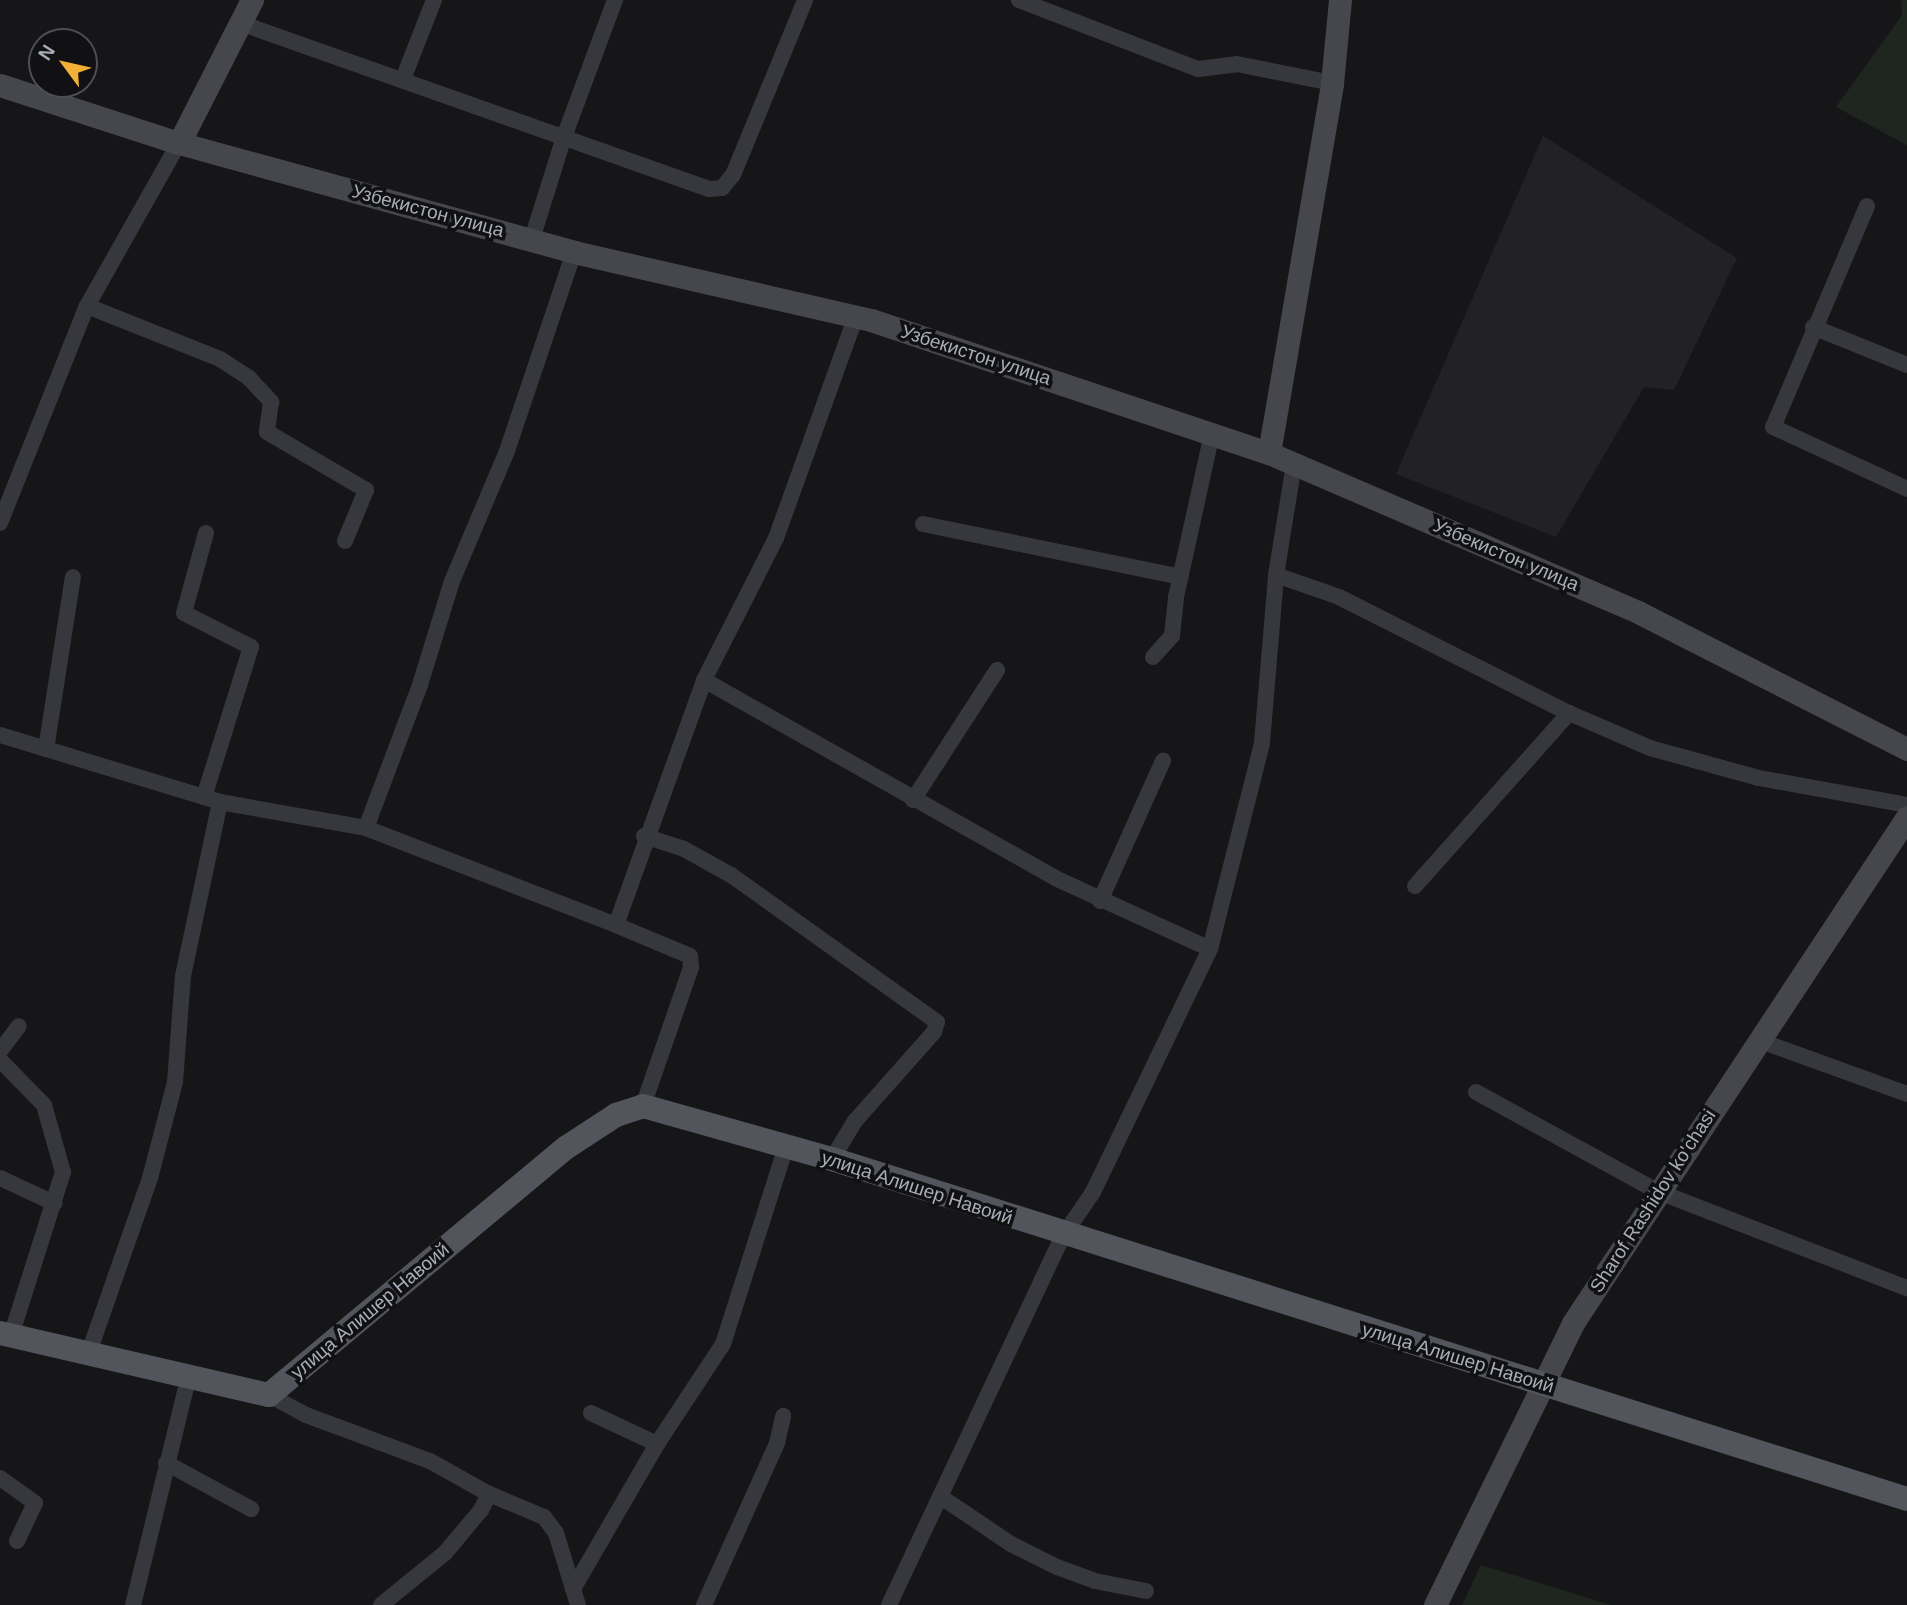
<!DOCTYPE html>
<meta charset="utf-8">
<style>
body{margin:0}
#map{position:relative;width:1907px;height:1605px;overflow:hidden;background:#161618;font-family:Helvetica,sans-serif}
div>[style]{position:absolute}
.built>*{inset:0;background:#222225}
.green>*{inset:0;background:#1e261f}
.street>*{height:16px;margin:-8px;padding:0 8px;transform-origin:8px;border-radius:8px;background:#37383d}
.secondary>*{height:23px;margin:-11.5px;padding:0 11.5px;transform-origin:11.5px;border-radius:11.5px;background:#45474d}
.primary>*{height:24px;margin:-12px;padding:0 12px;transform-origin:12px;border-radius:12px;background:#53555c}
span{translate:-50% -50%;white-space:nowrap;text-align:center;line-height:1.15;-webkit-text-stroke:7px #111113;paint-order:stroke}
.street-label{font-size:19px;color:#a8adb8}
.north{position:absolute;left:28px;top:28px;width:70px;height:70px;box-sizing:border-box;background:#111113;border:2px solid #4d4f55;border-radius:50%;rotate:303deg;font-size:19px;font-weight:700;line-height:28px;text-align:center;color:#a8adb8}
.north::after{content:'';display:block;margin:auto;width:24px;height:32px;background:#f2b134;clip-path:polygon(50% 0,100% 100%,50% 72%,0 100%)}
</style>
<div id="map">
<div class="built">
<div style="clip-path:polygon(1543px 136px,1737px 258px,1674px 390px,1644px 387px,1556px 537px,1396px 474px)"></div>
</div>
<div class="green">
<div style="clip-path:polygon(1901px 0,1907px 0,1907px 145px,1836px 107px,1902px 15px)"></div>
<div style="clip-path:polygon(1481px 1565px,1611px 1605px,1462px 1605px)"></div>
</div>
<div class="street">
<div style="left:1019px;top:0;width:192px;rotate:21.1deg"></div>
<div style="left:1198px;top:69px;width:39px;rotate:-7deg"></div>
<div style="left:1237px;top:64px;width:97px;rotate:11.3deg"></div>
<div style="left:243px;top:24px;width:494px;rotate:19.5deg"></div>
<div style="left:709px;top:189px;width:13px;rotate:-4deg"></div>
<div style="left:722px;top:188px;width:17px;rotate:-50deg"></div>
<div style="left:733px;top:175px;width:189px;rotate:-67.6deg"></div>
<div style="left:403px;top:79px;width:85px;rotate:-68.6deg"></div>
<div style="left:1867px;top:206px;width:240px;rotate:113deg"></div>
<div style="left:1773px;top:427px;width:148px;rotate:24.8deg"></div>
<div style="left:532px;top:239px;width:107px;rotate:-72.6deg"></div>
<div style="left:564px;top:137px;width:146px;rotate:-69.6deg"></div>
<div style="left:574px;top:252px;width:210px;rotate:108.6deg"></div>
<div style="left:507px;top:451px;width:141px;rotate:112.9deg"></div>
<div style="left:452px;top:581px;width:109px;rotate:107.1deg"></div>
<div style="left:420px;top:685px;width:153px;rotate:110.7deg"></div>
<div style="left:366px;top:828px;width:268px;rotate:21.2deg"></div>
<div style="left:87px;top:306px;width:143px;rotate:21.7deg"></div>
<div style="left:220px;top:359px;width:35px;rotate:33deg"></div>
<div style="left:249px;top:378px;width:33px;rotate:47deg"></div>
<div style="left:271px;top:402px;width:30px;rotate:98deg"></div>
<div style="left:267px;top:432px;width:115px;rotate:30.4deg"></div>
<div style="left:366px;top:490px;width:55px;rotate:112.4deg"></div>
<div style="left:1813px;top:327px;width:101px;rotate:22deg"></div>
<div style="left:0;top:523px;width:234px;rotate:-68.2deg"></div>
<div style="left:87px;top:306px;width:187px;rotate:-60.6deg"></div>
<div style="left:923px;top:524px;width:263px;rotate:11.6deg"></div>
<div style="left:1276px;top:575px;width:67px;rotate:19.2deg"></div>
<div style="left:1339px;top:597px;width:258px;rotate:26.8deg"></div>
<div style="left:1569px;top:713px;width:88px;rotate:23.4deg"></div>
<div style="left:1650px;top:748px;width:113px;rotate:15.4deg"></div>
<div style="left:1759px;top:778px;width:150px;rotate:10.3deg"></div>
<div style="left:1153px;top:657px;width:28px;rotate:-48deg"></div>
<div style="left:1172px;top:636px;width:39px;rotate:-84deg"></div>
<div style="left:1176px;top:597px;width:168px;rotate:-77.6deg"></div>
<div style="left:704px;top:680px;width:403px;rotate:29.4deg"></div>
<div style="left:1055px;top:878px;width:170px;rotate:24.6deg"></div>
<div style="left:0;top:735px;width:230px;rotate:16.9deg"></div>
<div style="left:220px;top:802px;width:148px;rotate:10.1deg"></div>
<div style="left:46px;top:749px;width:174px;rotate:-81.1deg"></div>
<div style="left:204px;top:797px;width:157px;rotate:-72.6deg"></div>
<div style="left:251px;top:647px;width:75px;rotate:-153.1deg"></div>
<div style="left:184px;top:613px;width:83px;rotate:-74.6deg"></div>
<div style="left:913px;top:800px;width:155px;rotate:-57.1deg"></div>
<div style="left:644px;top:836px;width:42px;rotate:18deg"></div>
<div style="left:684px;top:849px;width:54px;rotate:29deg"></div>
<div style="left:731px;top:875px;width:253px;rotate:35.5deg"></div>
<div style="left:937px;top:1022px;width:10px;rotate:107deg"></div>
<div style="left:934px;top:1032px;width:119px;rotate:131.6deg"></div>
<div style="left:855px;top:1121px;width:44px;rotate:121.2deg"></div>
<div style="left:1415px;top:886px;width:232px;rotate:-48.3deg"></div>
<div style="left:1100px;top:901px;width:154px;rotate:-65.8deg"></div>
<div style="left:1758px;top:1040px;width:158px;rotate:19.9deg"></div>
<div style="left:0;top:1051px;width:31px;rotate:-53deg"></div>
<div style="left:0;top:1060px;width:63px;rotate:45.6deg"></div>
<div style="left:44px;top:1105px;width:70px;rotate:74.2deg"></div>
<div style="left:63px;top:1172px;width:172px;rotate:107.6deg"></div>
<div style="left:1476px;top:1092px;width:209px;rotate:28.7deg"></div>
<div style="left:1659px;top:1192px;width:266px;rotate:21.2deg"></div>
<div style="left:643px;top:1106px;width:147px;rotate:-70.9deg"></div>
<div style="left:691px;top:967px;width:11px;rotate:-95deg"></div>
<div style="left:690px;top:956px;width:80px;rotate:-157.3deg"></div>
<div style="left:616px;top:925px;width:260px;rotate:-70.2deg"></div>
<div style="left:704px;top:680px;width:159px;rotate:-63.1deg"></div>
<div style="left:776px;top:538px;width:236px;rotate:-70.2deg"></div>
<div style="left:0;top:1178px;width:60px;rotate:24.8deg"></div>
<div style="left:88px;top:1355px;width:188px;rotate:-70.7deg"></div>
<div style="left:150px;top:1178px;width:99px;rotate:-75.4deg"></div>
<div style="left:175px;top:1082px;width:106px;rotate:-85.7deg"></div>
<div style="left:183px;top:976px;width:178px;rotate:-78deg"></div>
<div style="left:269px;top:1395px;width:42px;rotate:28.4deg"></div>
<div style="left:306px;top:1415px;width:132px;rotate:20.4deg"></div>
<div style="left:430px;top:1461px;width:68px;rotate:29.2deg"></div>
<div style="left:489px;top:1494px;width:60px;rotate:22.7deg"></div>
<div style="left:544px;top:1517px;width:20px;rotate:53deg"></div>
<div style="left:556px;top:1533px;width:75px;rotate:73deg"></div>
<div style="left:591px;top:1413px;width:73px;rotate:25.2deg"></div>
<div style="left:166px;top:1463px;width:97px;rotate:28.4deg"></div>
<div style="left:0;top:1478px;width:43px;rotate:35.5deg"></div>
<div style="left:35px;top:1503px;width:42px;rotate:115.3deg"></div>
<div style="left:941px;top:1497px;width:84px;rotate:33.9deg"></div>
<div style="left:1011px;top:1544px;width:51px;rotate:26.6deg"></div>
<div style="left:1057px;top:1567px;width:40px;rotate:20.2deg"></div>
<div style="left:1095px;top:1581px;width:52px;rotate:11.1deg"></div>
<div style="left:573px;top:1589px;width:168px;rotate:-59.9deg"></div>
<div style="left:657px;top:1444px;width:120px;rotate:-56.6deg"></div>
<div style="left:723px;top:1344px;width:208px;rotate:-72.3deg"></div>
<div style="left:133px;top:1605px;width:232px;rotate:-76.3deg"></div>
<div style="left:381px;top:1605px;width:82px;rotate:-39.1deg"></div>
<div style="left:445px;top:1553px;width:56px;rotate:-50.1deg"></div>
<div style="left:481px;top:1510px;width:18px;rotate:-63deg"></div>
<div style="left:704px;top:1605px;width:178px;rotate:-65.7deg"></div>
<div style="left:777px;top:1443px;width:28px;rotate:-77deg"></div>
<div style="left:889px;top:1605px;width:408px;rotate:-64.8deg"></div>
<div style="left:1063px;top:1236px;width:53px;rotate:-55.7deg"></div>
<div style="left:1093px;top:1192px;width:270px;rotate:-64.3deg"></div>
<div style="left:1210px;top:949px;width:212px;rotate:-75.8deg"></div>
<div style="left:1262px;top:743px;width:169px;rotate:-85.2deg"></div>
<div style="left:1276px;top:575px;width:112px;rotate:-80.8deg"></div>
</div>
<div class="secondary">
<div style="left:0;top:85px;width:188px;rotate:18deg"></div>
<div style="left:179px;top:143px;width:410px;rotate:15.4deg"></div>
<div style="left:574px;top:252px;width:305px;rotate:12.9deg"></div>
<div style="left:871px;top:320px;width:420px;rotate:18.5deg"></div>
<div style="left:1269px;top:453px;width:402px;rotate:23.3deg"></div>
<div style="left:1638px;top:612px;width:302px;rotate:27deg"></div>
<div style="left:179px;top:143px;width:161px;rotate:-63deg"></div>
<div style="left:1269px;top:453px;width:375px;rotate:-80.3deg"></div>
<div style="left:1332px;top:83px;width:83px;rotate:-84.5deg"></div>
<div style="left:1435px;top:1605px;width:314px;rotate:-63.9deg"></div>
<div style="left:1573px;top:1323px;width:606px;rotate:-56.57deg"></div>
</div>
<div class="primary">
<div style="left:0;top:1333px;width:276px;rotate:13deg"></div>
<div style="left:269px;top:1395px;width:388px;rotate:-39.8deg"></div>
<div style="left:567px;top:1147px;width:59px;rotate:-33.1deg"></div>
<div style="left:616px;top:1115px;width:28px;rotate:-18deg"></div>
<div style="left:643px;top:1106px;width:196px;rotate:15.7deg"></div>
<div style="left:832px;top:1159px;width:1127px;rotate:17.55deg"></div>
</div>
<div class="street-label">
<span style="left:428px;top:211px;rotate:15deg">Узбекистон улица</span>
<span style="left:976px;top:355px;rotate:18deg">Узбекистон улица</span>
<span style="left:1506px;top:555px;rotate:23deg">Узбекистон улица</span>
<span style="left:917px;top:1188px;rotate:18deg">улица Алишер Навоий</span>
<span style="left:1653px;top:1201px;rotate:-57deg">Sharof Rashidov ko'chasi</span>
<span style="left:370px;top:1311px;rotate:-40deg">улица Алишер Навоий</span>
<span style="left:1458px;top:1358px;rotate:17deg">улица Алишер Навоий</span>
</div>
<div class="north">N</div>
</div>
